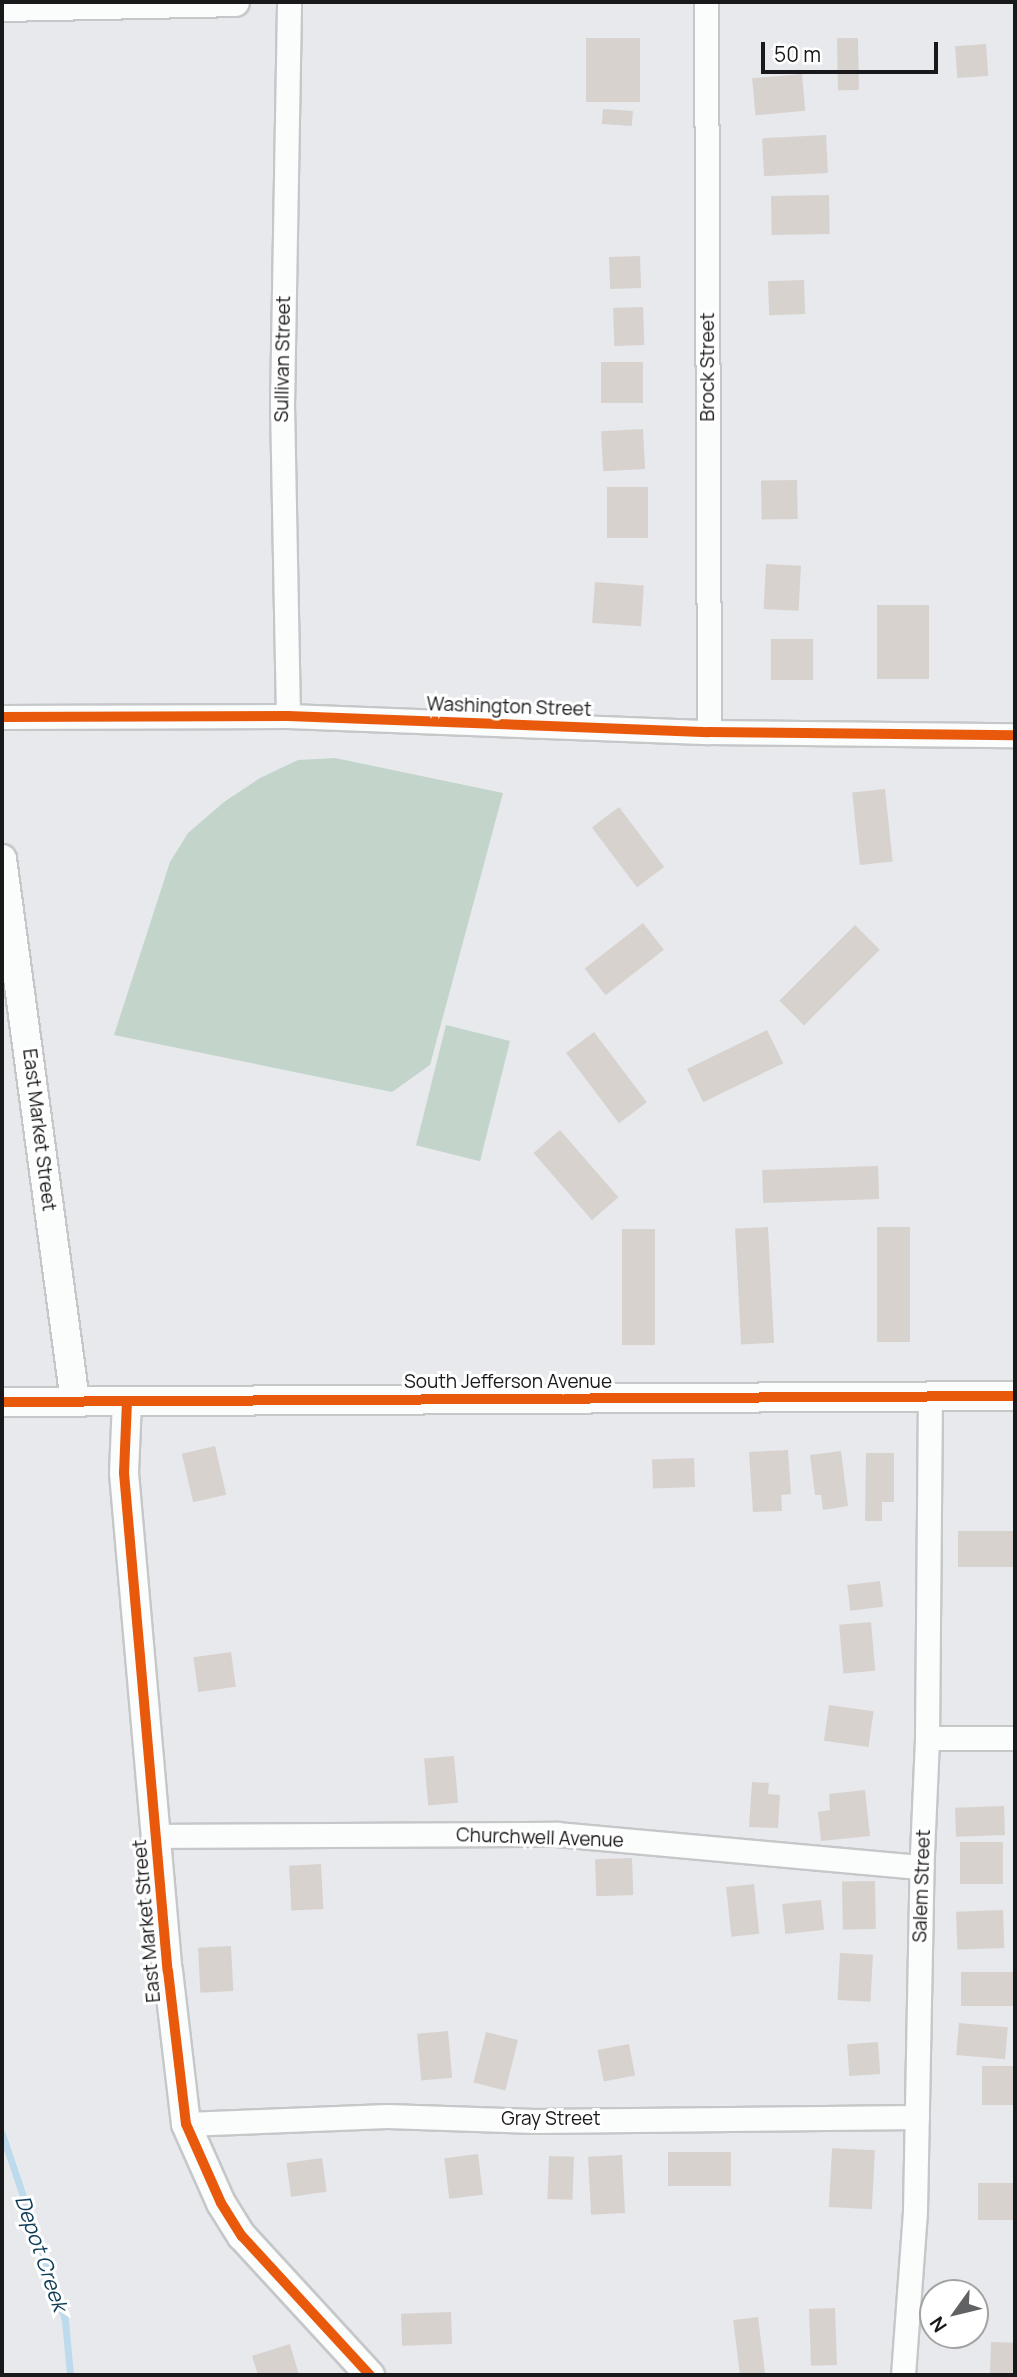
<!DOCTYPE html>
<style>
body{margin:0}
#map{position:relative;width:1017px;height:2377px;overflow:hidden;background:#e7e9ec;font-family:Manrope,sans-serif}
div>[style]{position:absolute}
.green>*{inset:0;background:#c3d5cb;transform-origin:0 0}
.stream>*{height:7px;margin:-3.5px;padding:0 3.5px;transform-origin:3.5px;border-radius:3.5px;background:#bedaed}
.building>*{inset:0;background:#d8d2cf;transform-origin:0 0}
.roads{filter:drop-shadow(2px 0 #c5c7c9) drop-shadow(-2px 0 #c5c7c9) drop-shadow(0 2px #c5c7c9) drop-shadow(0 -2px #c5c7c9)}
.minor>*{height:23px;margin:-11.5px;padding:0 11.5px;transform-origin:11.5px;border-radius:11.5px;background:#fbfcfc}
.tertiary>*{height:28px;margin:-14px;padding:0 14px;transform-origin:14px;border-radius:14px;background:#fbfcfc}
.cycleway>*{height:10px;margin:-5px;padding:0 5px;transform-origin:5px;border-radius:5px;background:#e8590c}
span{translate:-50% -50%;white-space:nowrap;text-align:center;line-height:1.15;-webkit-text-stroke:6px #fff;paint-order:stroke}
.street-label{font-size:19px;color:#19191b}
.water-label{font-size:21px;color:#0b3b56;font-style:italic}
.frame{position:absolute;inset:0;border:4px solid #19191b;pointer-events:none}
.north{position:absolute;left:919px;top:2279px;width:70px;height:70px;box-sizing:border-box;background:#fff;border:2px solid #a3a3a4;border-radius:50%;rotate:236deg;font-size:19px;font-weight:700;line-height:28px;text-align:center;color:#19191b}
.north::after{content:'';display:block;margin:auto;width:24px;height:32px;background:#616264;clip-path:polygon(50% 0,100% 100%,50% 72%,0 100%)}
.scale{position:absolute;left:761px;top:42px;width:177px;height:32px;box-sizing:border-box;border:4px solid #19191b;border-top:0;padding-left:9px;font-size:21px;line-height:24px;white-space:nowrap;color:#19191b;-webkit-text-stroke:5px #fff;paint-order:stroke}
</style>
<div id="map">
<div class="green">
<div style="clip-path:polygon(335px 758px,503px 793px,430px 1065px,392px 1092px,114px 1035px,170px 862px,188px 833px,224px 802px,260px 778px,298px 760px)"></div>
<div style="left:446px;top:1025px;width:66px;height:124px;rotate:14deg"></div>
</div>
<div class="stream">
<div style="left:2px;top:2134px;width:196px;rotate:71.3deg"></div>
<div style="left:65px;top:2320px;width:55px;rotate:84.8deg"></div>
</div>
<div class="building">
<div style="left:586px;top:38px;width:54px;height:64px"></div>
<div style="left:858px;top:38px;width:52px;height:21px;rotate:89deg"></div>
<div style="left:986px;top:44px;width:32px;height:31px;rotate:86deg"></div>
<div style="left:802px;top:74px;width:37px;height:50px;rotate:85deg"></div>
<div style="left:603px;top:109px;width:30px;height:15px;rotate:4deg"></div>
<div style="left:826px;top:135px;width:38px;height:64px;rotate:87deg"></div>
<div style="left:829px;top:195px;width:39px;height:58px;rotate:89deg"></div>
<div style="left:640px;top:256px;width:32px;height:31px;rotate:88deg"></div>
<div style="left:804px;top:280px;width:34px;height:36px;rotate:88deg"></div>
<div style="left:643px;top:307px;width:38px;height:30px;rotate:88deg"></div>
<div style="left:601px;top:362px;width:42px;height:41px"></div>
<div style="left:643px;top:429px;width:40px;height:42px;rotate:87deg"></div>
<div style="left:797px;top:480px;width:39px;height:36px;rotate:89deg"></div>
<div style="left:648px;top:487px;width:51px;height:41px;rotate:90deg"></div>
<div style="left:766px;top:564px;width:35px;height:45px;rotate:3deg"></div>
<div style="left:595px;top:582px;width:49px;height:41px;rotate:4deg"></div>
<div style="left:877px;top:605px;width:52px;height:74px"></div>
<div style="left:813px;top:639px;width:41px;height:42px;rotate:90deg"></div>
<div style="left:885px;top:789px;width:73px;height:33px;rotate:84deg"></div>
<div style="left:619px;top:807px;width:75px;height:34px;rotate:53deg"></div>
<div style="left:643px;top:923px;width:34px;height:74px;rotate:52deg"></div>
<div style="left:855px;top:925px;width:35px;height:107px;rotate:45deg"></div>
<div style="left:767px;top:1030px;width:37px;height:89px;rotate:64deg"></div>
<div style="left:594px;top:1032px;width:88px;height:35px;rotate:53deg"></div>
<div style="left:560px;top:1130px;width:89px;height:35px;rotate:49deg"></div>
<div style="left:878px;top:1166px;width:33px;height:116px;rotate:88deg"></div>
<div style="left:768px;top:1227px;width:116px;height:33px;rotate:87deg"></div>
<div style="left:877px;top:1227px;width:33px;height:115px"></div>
<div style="left:622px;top:1229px;width:33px;height:116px"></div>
<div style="left:215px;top:1446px;width:50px;height:34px;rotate:77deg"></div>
<div style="clip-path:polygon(788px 1450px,791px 1494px,781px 1495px,782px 1511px,753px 1512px,749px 1452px)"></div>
<div style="clip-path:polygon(841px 1451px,848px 1506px,823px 1510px,821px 1495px,815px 1495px,810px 1455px)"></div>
<div style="clip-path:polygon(866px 1453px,894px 1453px,894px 1502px,882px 1502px,882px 1521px,865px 1521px)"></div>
<div style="left:694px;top:1458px;width:29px;height:42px;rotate:88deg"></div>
<div style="left:1015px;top:1531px;width:36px;height:57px;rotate:90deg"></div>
<div style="left:880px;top:1581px;width:26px;height:33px;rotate:83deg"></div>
<div style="left:871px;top:1622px;width:49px;height:32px;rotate:85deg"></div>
<div style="left:231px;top:1652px;width:35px;height:38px;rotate:82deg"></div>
<div style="left:829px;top:1705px;width:45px;height:36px;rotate:8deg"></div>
<div style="left:454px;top:1756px;width:47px;height:30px;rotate:85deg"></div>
<div style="clip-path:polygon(752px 1782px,769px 1783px,768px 1794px,780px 1795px,778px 1828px,749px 1827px)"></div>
<div style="clip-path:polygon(865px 1790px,870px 1836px,821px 1841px,818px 1812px,830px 1810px,829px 1794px)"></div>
<div style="left:1004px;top:1806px;width:29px;height:49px;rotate:88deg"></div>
<div style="left:960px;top:1842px;width:43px;height:42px"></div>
<div style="left:632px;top:1858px;width:37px;height:37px;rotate:88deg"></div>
<div style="left:321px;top:1864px;width:45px;height:32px;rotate:87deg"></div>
<div style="left:875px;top:1881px;width:48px;height:33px;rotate:89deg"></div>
<div style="left:754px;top:1884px;width:50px;height:28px;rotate:84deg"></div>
<div style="left:821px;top:1900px;width:30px;height:39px;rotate:84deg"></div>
<div style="left:1003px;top:1910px;width:38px;height:47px;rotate:88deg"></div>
<div style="left:231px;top:1946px;width:45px;height:33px;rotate:87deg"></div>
<div style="left:840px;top:1953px;width:33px;height:47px;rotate:3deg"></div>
<div style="left:1015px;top:1972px;width:34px;height:54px;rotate:90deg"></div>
<div style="left:959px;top:2023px;width:49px;height:32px;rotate:5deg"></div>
<div style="left:448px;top:2031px;width:47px;height:31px;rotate:85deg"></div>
<div style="left:486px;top:2032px;width:33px;height:52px;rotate:14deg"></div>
<div style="left:878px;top:2042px;width:32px;height:31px;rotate:86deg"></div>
<div style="left:629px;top:2044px;width:32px;height:32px;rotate:79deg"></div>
<div style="left:1015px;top:2066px;width:39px;height:33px;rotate:90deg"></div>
<div style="left:832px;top:2148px;width:43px;height:59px;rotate:3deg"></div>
<div style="left:668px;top:2152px;width:63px;height:34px"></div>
<div style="left:478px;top:2154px;width:41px;height:34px;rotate:83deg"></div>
<div style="left:622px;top:2155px;width:58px;height:34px;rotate:87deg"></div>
<div style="left:549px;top:2156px;width:25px;height:43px;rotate:2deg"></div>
<div style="left:322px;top:2158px;width:34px;height:36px;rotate:82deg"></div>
<div style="left:978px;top:2183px;width:37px;height:37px"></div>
<div style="left:835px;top:2308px;width:57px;height:26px;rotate:88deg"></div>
<div style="left:451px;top:2312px;width:32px;height:50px;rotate:88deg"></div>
<div style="left:758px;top:2317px;width:57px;height:25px;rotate:83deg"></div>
<div style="left:991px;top:2342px;width:24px;height:33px;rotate:2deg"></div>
<div style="clip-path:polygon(290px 2344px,299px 2375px,258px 2375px,252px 2356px)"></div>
</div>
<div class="roads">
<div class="minor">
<div style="left:706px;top:2px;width:730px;rotate:89.76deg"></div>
<div style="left:288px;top:716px;width:310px;rotate:-91.1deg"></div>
<div style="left:282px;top:406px;width:404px;rotate:-89deg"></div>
<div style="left:2px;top:717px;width:286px;rotate:-0.2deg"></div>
<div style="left:288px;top:716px;width:421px;rotate:2.2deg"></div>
<div style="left:709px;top:732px;width:306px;rotate:0.6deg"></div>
<div style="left:927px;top:1738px;width:88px"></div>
<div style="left:157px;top:1836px;width:400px;rotate:-0.3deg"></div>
<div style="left:557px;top:1834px;width:366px;rotate:5.2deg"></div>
<div style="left:186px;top:2124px;width:201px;rotate:-2.3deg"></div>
<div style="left:387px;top:2116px;width:148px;rotate:1.9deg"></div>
<div style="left:535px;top:2121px;width:382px;rotate:-0.6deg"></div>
<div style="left:903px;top:2375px;width:165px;rotate:-85.8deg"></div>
<div style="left:915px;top:2210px;width:356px;rotate:-88.9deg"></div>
<div style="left:922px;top:1854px;width:116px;rotate:-87.5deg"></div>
<div style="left:927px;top:1738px;width:341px;rotate:-89.5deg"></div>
</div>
<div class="tertiary">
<div style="left:2px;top:7px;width:233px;rotate:-1.2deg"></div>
<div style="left:2px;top:859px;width:547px;rotate:82.33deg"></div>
<div style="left:127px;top:1401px;width:72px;rotate:92.4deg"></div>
<div style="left:124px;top:1473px;width:500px;rotate:85deg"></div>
<div style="left:168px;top:1971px;width:154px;rotate:83.3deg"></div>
<div style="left:186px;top:2124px;width:86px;rotate:66.1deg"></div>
<div style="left:221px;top:2203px;width:39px;rotate:58deg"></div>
<div style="left:242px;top:2236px;width:189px;rotate:47.4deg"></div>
<div style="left:2px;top:1402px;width:1013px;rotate:-0.34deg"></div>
</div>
</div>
<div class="cycleway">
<div style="left:2px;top:717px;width:286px;rotate:-0.2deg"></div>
<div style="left:288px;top:716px;width:421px;rotate:2.2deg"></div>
<div style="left:709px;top:732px;width:306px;rotate:0.6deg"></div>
<div style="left:127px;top:1401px;width:72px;rotate:92.4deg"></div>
<div style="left:124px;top:1473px;width:500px;rotate:85deg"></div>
<div style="left:168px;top:1971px;width:154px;rotate:83.3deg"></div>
<div style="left:186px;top:2124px;width:86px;rotate:66.1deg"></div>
<div style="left:221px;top:2203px;width:39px;rotate:58deg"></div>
<div style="left:242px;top:2236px;width:189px;rotate:47.4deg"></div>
<div style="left:2px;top:1402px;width:1013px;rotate:-0.34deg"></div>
</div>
<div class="street-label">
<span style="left:283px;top:359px;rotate:-89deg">Sullivan Street</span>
<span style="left:708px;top:367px;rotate:-90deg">Brock Street</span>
<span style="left:509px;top:707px;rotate:2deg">Washington Street</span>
<span style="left:39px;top:1130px;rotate:83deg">East Market Street</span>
<span style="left:508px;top:1382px">South Jefferson Avenue</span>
<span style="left:540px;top:1838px;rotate:2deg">Churchwell Avenue</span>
<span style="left:922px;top:1886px;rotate:-88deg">Salem Street</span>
<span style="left:147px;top:1921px;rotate:-95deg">East Market Street</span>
<span style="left:551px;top:2119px">Gray Street</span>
</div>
<div class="water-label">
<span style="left:42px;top:2253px;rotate:71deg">Depot Creek</span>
</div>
<div class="frame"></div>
<div class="north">N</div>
<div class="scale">50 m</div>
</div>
